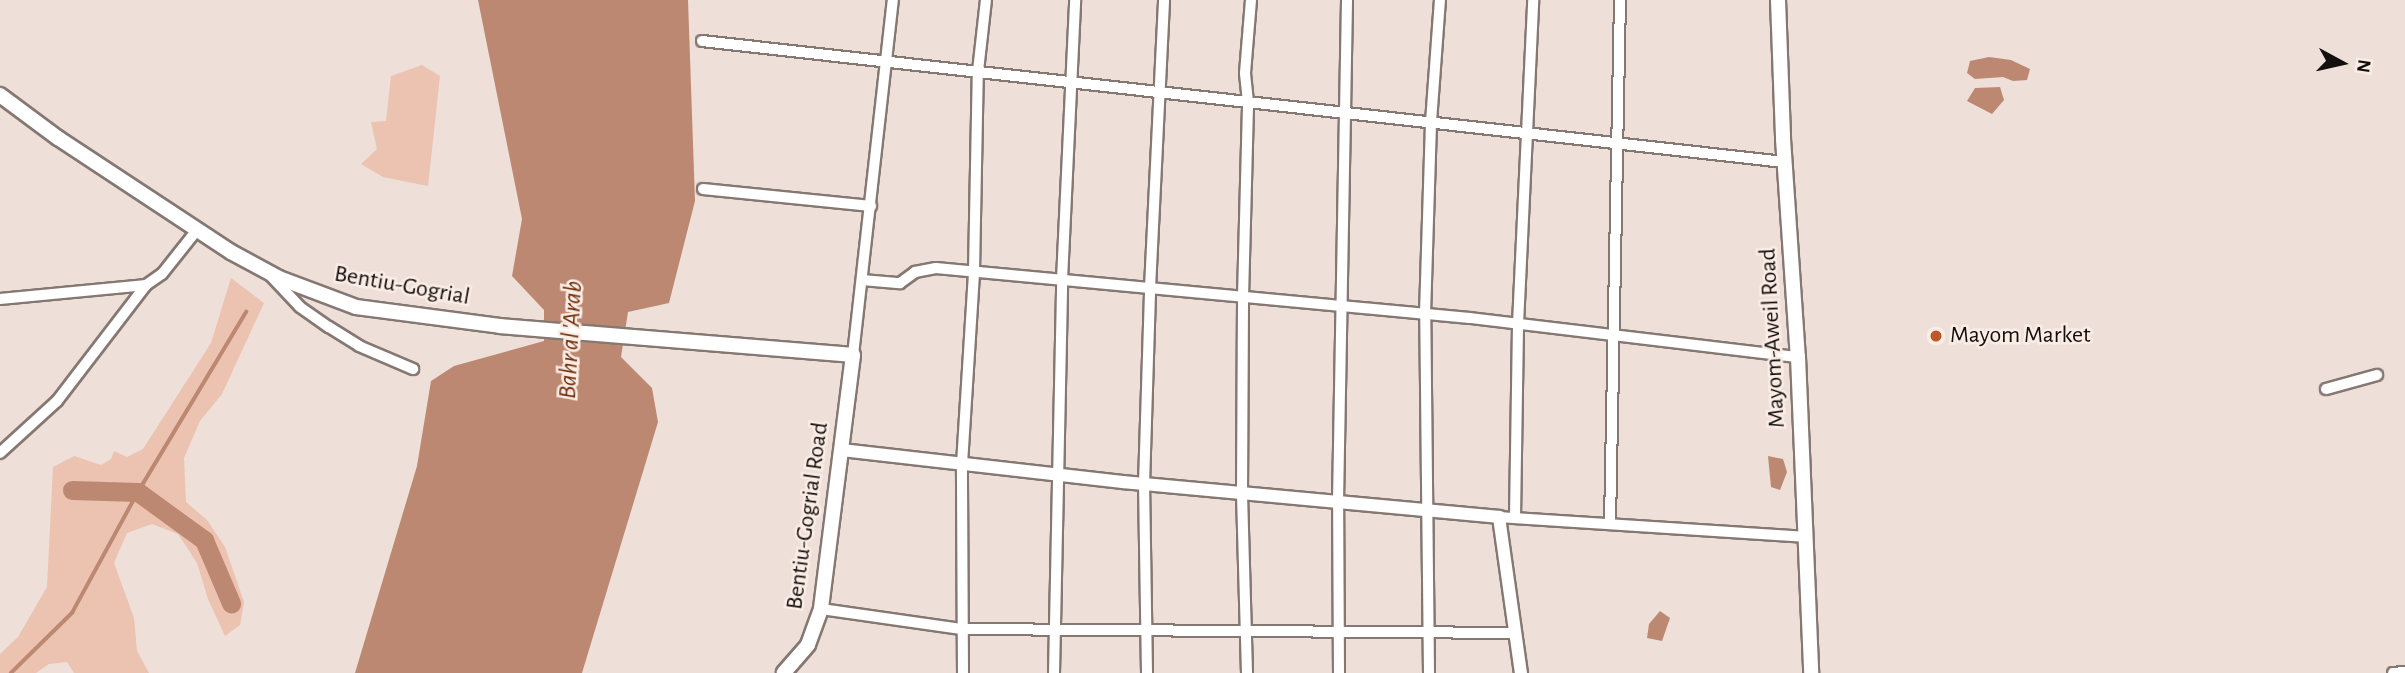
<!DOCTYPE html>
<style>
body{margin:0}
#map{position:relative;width:2405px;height:673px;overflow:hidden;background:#eedfd9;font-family:"Alegreya Sans",sans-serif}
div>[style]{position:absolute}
.green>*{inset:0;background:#ecc2b1}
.water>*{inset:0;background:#bd8871}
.stream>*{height:3.5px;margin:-1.75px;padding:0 1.75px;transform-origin:1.75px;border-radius:1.75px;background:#bd8871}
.river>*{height:19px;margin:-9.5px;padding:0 9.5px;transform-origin:9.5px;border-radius:9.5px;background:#bd8871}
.roads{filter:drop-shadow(2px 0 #857873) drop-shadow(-2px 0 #857873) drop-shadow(0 2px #857873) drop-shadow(0 -2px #857873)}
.minor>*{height:10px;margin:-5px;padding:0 5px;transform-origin:5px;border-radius:5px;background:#fff}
.tertiary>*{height:12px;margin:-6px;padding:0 6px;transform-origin:6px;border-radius:6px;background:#fff}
.secondary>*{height:14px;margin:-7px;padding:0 7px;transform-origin:7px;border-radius:7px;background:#fff}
.dots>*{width:19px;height:19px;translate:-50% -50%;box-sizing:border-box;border:4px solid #fbede6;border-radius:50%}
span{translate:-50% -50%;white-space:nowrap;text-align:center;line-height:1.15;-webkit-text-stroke:5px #fbede6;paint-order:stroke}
.street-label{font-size:24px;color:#130f0d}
.poi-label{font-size:24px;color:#130f0d}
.left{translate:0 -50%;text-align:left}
.water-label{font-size:26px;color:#6f2e0b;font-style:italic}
.north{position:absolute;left:2307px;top:28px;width:70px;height:70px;-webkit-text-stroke:5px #fbede6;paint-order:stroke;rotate:98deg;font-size:19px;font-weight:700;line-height:28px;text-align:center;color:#130f0d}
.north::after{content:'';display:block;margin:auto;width:24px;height:32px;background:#130f0d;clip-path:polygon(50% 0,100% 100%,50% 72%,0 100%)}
</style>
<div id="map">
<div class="green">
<div style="clip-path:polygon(422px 65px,440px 76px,428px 186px,383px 177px,361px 164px,377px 149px,371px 122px,386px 121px,391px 76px)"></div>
<div style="clip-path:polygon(231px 278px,264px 303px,222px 394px,200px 421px,184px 458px,186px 502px,207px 520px,225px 547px,244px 602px,240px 625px,225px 636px,208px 599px,197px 563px,178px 534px,152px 524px,127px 533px,114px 563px,134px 618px,137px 651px,149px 673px,74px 673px,67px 662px,49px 664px,36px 673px,0 673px,0 654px,18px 637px,47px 587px,53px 467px,74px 456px,101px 465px,111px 459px,114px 451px,127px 457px,143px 449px,211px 343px)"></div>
</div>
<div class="water">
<div style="clip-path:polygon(478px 0,688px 0,695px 201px,669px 303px,628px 312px,621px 357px,652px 388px,658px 422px,582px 673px,355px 673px,417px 466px,431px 381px,454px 366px,544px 341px,544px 310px,512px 276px,522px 219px)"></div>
<div style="clip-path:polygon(1989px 57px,2011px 60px,2030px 69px,2027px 80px,2013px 81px,2003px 77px,1975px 79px,1967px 73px,1970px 61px)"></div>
<div style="clip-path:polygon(2000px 87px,2004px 100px,1992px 114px,1967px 101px,1975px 88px)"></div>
<div style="clip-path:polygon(1768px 456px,1783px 459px,1787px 472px,1780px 490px,1771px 487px)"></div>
<div style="clip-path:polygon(1660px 611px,1670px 618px,1662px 641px,1647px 638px,1649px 624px)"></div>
</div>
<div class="stream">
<div style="left:11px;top:673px;width:86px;rotate:-44.5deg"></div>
<div style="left:72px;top:613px;width:138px;rotate:-61.4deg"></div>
<div style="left:138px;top:492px;width:210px;rotate:-59deg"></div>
</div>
<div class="river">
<div style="left:72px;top:490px;width:66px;rotate:1.7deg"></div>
<div style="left:138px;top:492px;width:82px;rotate:36deg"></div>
<div style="left:204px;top:540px;width:69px;rotate:66.8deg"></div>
</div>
<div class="roads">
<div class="minor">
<div style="left:702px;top:41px;width:1089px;rotate:6.38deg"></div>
<div style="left:703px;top:189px;width:169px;rotate:5.8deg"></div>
<div style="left:271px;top:276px;width:42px;rotate:46.9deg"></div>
<div style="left:300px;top:307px;width:35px;rotate:35deg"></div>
<div style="left:329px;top:327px;width:36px;rotate:32deg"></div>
<div style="left:359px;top:346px;width:59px;rotate:23.1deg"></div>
<div style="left:862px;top:280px;width:38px;rotate:5deg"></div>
<div style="left:900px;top:283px;width:19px;rotate:-36deg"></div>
<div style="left:915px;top:272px;width:21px;rotate:-11deg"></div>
<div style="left:936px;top:268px;width:536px;rotate:5.35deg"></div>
<div style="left:1470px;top:318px;width:330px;rotate:6.8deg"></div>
<div style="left:0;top:299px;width:147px;rotate:-5.5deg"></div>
<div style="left:146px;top:285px;width:19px;rotate:-35deg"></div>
<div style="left:162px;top:274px;width:56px;rotate:-51.5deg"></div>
<div style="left:853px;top:355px;width:357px;rotate:-83.6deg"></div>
<div style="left:2326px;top:389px;width:53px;rotate:-15.4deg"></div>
<div style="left:0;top:453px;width:77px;rotate:-42.4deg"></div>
<div style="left:57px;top:401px;width:146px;rotate:-52.5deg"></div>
<div style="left:1499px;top:517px;width:308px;rotate:3.7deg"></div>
<div style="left:1515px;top:517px;width:193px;rotate:-89.1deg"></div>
<div style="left:1518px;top:324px;width:324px;rotate:-87.3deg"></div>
<div style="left:1610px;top:524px;width:524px;rotate:-88.91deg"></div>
<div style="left:821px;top:609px;width:142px;rotate:8.1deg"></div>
<div style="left:962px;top:629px;width:554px;rotate:0.41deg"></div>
<div style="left:963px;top:673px;width:209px;rotate:-90.3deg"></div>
<div style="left:962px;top:464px;width:193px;rotate:-86.4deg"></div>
<div style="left:974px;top:271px;width:200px;rotate:-88.9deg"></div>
<div style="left:978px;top:71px;width:71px;rotate:-83.6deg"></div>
<div style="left:1054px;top:673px;width:393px;rotate:-88.8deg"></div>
<div style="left:1062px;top:280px;width:280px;rotate:-87.3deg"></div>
<div style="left:1147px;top:673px;width:189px;rotate:-90.9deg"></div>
<div style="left:1144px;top:484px;width:196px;rotate:-88.2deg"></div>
<div style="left:1150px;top:288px;width:288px;rotate:-87.2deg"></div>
<div style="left:1247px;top:673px;width:180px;rotate:-91.6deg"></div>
<div style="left:1242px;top:493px;width:196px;rotate:-89.7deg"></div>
<div style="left:1243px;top:297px;width:195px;rotate:-88.5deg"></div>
<div style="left:1248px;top:102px;width:29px;rotate:-96deg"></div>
<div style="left:1245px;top:73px;width:73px;rotate:-85.3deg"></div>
<div style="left:1339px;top:673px;width:171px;rotate:-90.3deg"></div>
<div style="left:1338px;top:502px;width:502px;rotate:-88.97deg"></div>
<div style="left:1429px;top:673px;width:359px;rotate:-90.6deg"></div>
<div style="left:1425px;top:314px;width:192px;rotate:-88.2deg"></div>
<div style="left:1431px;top:122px;width:122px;rotate:-85.8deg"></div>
<div style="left:2393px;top:673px;width:12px;rotate:-5deg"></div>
</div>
<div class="tertiary">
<div style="left:841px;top:450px;width:284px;rotate:6.5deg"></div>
<div style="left:1123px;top:482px;width:378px;rotate:5.3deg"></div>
<div style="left:1499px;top:517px;width:158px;rotate:82deg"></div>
</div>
<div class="secondary">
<div style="left:1778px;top:0;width:139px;rotate:87.9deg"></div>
<div style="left:1783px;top:139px;width:219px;rotate:86.1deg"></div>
<div style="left:1798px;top:357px;width:316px;rotate:87.6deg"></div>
<div style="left:0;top:95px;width:72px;rotate:36.6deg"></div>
<div style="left:58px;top:138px;width:207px;rotate:33.4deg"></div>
<div style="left:231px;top:252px;width:55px;rotate:28.4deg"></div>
<div style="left:279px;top:278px;width:82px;rotate:20.6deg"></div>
<div style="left:356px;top:307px;width:145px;rotate:7.5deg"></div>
<div style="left:500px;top:326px;width:354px;rotate:4.7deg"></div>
<div style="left:853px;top:355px;width:256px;rotate:97.2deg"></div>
<div style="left:821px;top:609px;width:38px;rotate:110deg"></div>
<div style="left:808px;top:645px;width:37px;rotate:131deg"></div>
</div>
</div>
<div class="dots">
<div style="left:1936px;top:336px;background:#bd5827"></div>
</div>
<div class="street-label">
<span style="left:402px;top:286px;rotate:10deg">Bentiu-Gogrial</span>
<span style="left:1773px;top:338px;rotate:-93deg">Mayom-Aweil Road</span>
<span style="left:808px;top:516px;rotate:-82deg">Bentiu-Gogrial Road</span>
</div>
<div class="poi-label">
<span class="left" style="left:1950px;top:336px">Mayom Market</span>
</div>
<div class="water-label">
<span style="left:571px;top:340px;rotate:-87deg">Bahr al 'Arab</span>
</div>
<div class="north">N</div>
</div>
